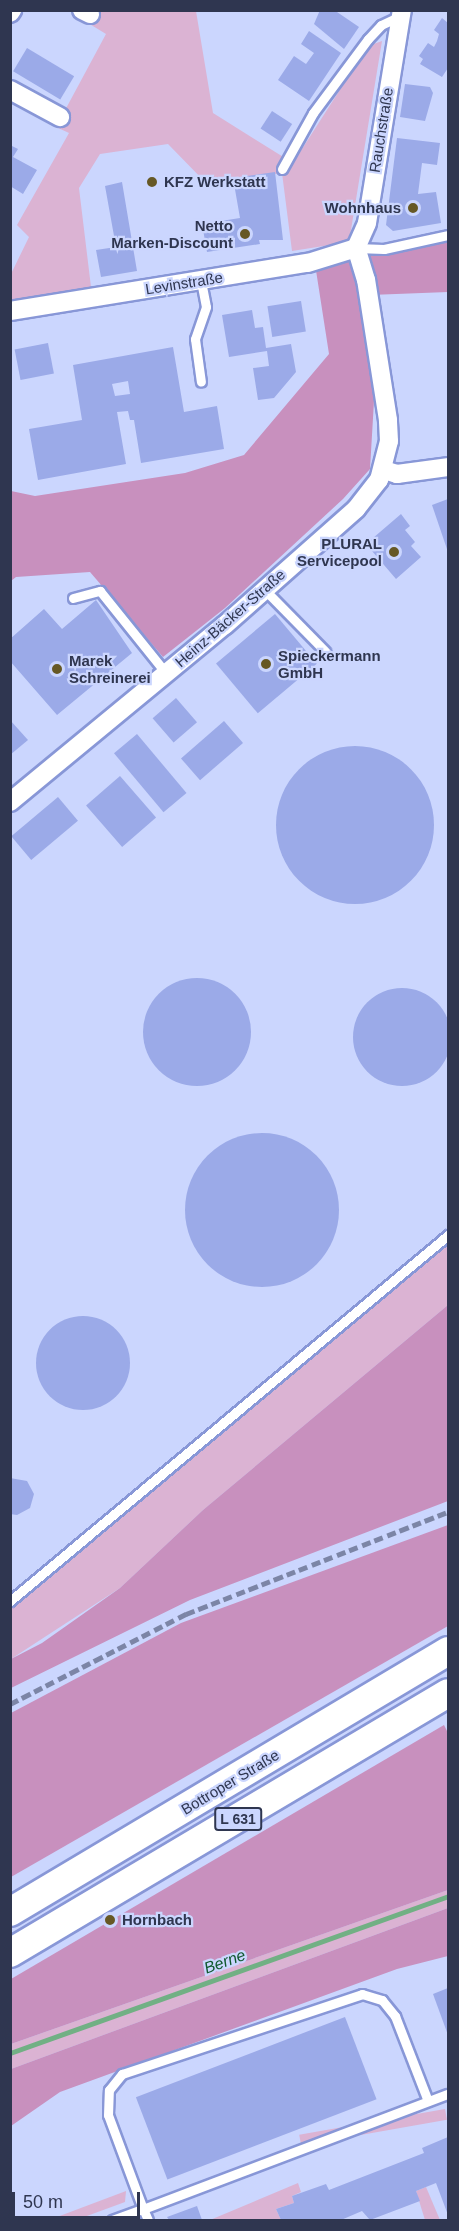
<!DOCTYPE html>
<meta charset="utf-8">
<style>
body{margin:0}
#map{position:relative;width:459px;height:2231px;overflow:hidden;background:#cbd6fe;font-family:Helvetica,sans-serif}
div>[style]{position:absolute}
.green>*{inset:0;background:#dbb3d3;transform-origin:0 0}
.forest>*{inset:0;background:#c890be}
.stream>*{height:5px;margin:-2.5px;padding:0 2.5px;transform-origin:2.5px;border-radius:2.5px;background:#71b084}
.building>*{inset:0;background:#9baae8;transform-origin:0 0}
.round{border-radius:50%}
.roads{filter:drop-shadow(2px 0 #8897d7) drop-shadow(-2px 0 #8897d7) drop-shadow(0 2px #8897d7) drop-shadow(0 -2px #8897d7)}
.lane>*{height:9px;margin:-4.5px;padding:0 4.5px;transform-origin:4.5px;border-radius:4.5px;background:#fff}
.street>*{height:18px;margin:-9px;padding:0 9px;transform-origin:9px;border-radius:9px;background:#fff}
.primary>*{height:28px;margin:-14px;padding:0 14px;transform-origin:14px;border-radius:14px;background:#fff}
.rail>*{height:4.5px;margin-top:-2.25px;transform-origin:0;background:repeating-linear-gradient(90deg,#7c85a6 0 9px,transparent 0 13.5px)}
.dots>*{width:16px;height:16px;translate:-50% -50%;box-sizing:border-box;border:3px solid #cbd6fe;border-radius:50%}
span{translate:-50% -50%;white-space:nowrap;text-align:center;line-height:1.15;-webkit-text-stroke:4.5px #cbd6fe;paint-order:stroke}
.shield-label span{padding:2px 4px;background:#cbd6fe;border:2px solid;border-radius:4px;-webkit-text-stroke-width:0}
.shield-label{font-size:14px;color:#2f3650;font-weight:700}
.street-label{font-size:15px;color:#2f3650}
.poi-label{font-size:15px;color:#2f3650;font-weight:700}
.left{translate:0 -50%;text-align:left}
.right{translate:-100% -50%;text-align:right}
.water-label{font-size:16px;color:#0f582f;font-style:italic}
.frame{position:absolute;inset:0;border:12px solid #2f3650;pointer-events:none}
.scale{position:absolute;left:12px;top:2192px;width:128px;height:27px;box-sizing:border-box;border:3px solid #2f3650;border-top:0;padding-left:8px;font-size:18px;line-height:21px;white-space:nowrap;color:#2f3650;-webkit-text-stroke:4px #cbd6fe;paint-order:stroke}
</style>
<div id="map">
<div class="green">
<div style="clip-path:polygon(89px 11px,196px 11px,213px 113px,293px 163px,368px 46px,382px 41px,349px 242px,292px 251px,282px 173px,207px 184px,168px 144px,100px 154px,79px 188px,91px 287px,11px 301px,10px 276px,29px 237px,17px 225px,69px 133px,56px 127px,106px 34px,83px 20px)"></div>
<div style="clip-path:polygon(448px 1242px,448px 1305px,203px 1510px,120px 1588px,11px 1659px,11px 1609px)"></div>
<div style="clip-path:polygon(448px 1890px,448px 1908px,11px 2069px,11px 2044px)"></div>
<div style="left:445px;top:2109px;width:11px;height:148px;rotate:80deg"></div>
<div style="clip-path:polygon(298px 2183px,301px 2192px,292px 2196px,294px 2203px,276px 2209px,281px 2220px,210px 2220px)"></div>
<div style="clip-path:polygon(426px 2187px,440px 2220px,425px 2220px,416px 2191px)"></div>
<div style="clip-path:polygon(126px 2191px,125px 2202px,76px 2220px,49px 2220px)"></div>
</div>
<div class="forest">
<div style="clip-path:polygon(448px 236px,448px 292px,370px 295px,358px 250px)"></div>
<div style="clip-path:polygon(356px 253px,368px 319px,374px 401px,370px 469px,343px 499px,225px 608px,163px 657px,90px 572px,16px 577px,11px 581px,11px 491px,35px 496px,185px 473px,244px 455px,329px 354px,315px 264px)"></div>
<div style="clip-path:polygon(448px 1305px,448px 1501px,190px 1600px,11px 1688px,11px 1659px,42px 1643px,120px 1588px,203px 1510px)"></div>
<div style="clip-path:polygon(448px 1525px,448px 1626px,11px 1877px,11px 1713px,181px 1623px)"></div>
<div style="clip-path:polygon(444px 1725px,448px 1733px,448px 1890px,11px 2044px,11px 1979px)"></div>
<div style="clip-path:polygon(448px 1908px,448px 1956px,397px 1969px,60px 2092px,11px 2126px,11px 2069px)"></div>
</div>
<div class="stream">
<div style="left:10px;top:2053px;width:465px;rotate:-19.7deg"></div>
</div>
<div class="building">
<div style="clip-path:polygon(320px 10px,337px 12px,359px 27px,344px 49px,314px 24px)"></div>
<div style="clip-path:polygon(442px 18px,448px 23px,448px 68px,442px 77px,420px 64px,423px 59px,419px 56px,428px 43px,434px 47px,437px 41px,439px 34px,434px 30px)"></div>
<div style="clip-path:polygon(309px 31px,341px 53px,309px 101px,278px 80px,294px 56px,306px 64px,314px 53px,301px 44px)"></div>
<div style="left:27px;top:48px;width:55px;height:27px;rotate:31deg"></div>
<div style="clip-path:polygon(405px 84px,430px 87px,433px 93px,425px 121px,400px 117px)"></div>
<div style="left:272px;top:111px;width:24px;height:21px;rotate:33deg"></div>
<div style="clip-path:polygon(397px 138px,440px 143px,437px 165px,422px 163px,418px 194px,436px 192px,441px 223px,393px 231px,386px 225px)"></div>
<div style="clip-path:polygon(10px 145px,18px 149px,13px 157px,37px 170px,23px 194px,10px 186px)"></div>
<div style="clip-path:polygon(275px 172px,283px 240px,259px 240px,260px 244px,207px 252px,202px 224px,240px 218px,233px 178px)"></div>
<div style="clip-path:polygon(122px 182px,137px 271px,101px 277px,96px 250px,116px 247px,105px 186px)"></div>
<div style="left:301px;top:301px;width:31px;height:34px;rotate:81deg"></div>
<div style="clip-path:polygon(252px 310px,255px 328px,263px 327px,266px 348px,291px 344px,296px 372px,274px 398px,258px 400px,253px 368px,269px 366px,267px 351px,229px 357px,222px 315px)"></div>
<div style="left:48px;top:343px;width:31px;height:34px;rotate:79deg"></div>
<div style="clip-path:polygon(evenodd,173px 347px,184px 412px,217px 406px,224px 449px,141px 463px,134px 420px,130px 420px,128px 411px,117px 412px,126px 464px,38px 480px,29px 429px,82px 420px,73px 365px,173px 347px,128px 381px,130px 394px,115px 396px,112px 384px,128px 381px)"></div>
<div style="clip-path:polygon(448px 499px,448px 552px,432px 505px)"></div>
<div style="clip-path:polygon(401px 514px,410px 526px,405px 530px,415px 542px,411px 546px,421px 557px,396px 579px,366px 544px)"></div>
<div style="clip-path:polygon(96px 600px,132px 653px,57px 715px,10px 661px,10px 639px,44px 609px,62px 629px)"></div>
<div style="left:275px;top:614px;width:65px;height:77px;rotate:50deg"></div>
<div style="left:176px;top:698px;width:32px;height:31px;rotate:49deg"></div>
<div style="clip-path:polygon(10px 720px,28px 740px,10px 755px)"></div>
<div style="left:224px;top:721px;width:29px;height:57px;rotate:49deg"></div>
<div style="left:137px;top:734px;width:77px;height:30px;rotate:50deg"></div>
<div class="round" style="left:276px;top:746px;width:158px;height:158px"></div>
<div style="left:120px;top:776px;width:55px;height:45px;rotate:49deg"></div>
<div style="left:58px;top:797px;width:31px;height:61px;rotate:50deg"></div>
<div class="round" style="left:143px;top:978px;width:108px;height:108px"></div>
<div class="round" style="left:353px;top:988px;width:98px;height:98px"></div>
<div class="round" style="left:185px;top:1133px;width:154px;height:154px"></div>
<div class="round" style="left:36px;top:1316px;width:94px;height:94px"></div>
<div style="clip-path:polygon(10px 1478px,27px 1481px,34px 1494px,30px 1508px,17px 1515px,10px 1514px)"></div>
<div style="clip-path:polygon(448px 1988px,448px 2035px,433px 1994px)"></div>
<div style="left:345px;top:2017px;width:88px;height:224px;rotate:69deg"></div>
<div style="clip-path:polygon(448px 2137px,448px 2215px,436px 2183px,416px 2191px,420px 2201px,370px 2220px,362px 2211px,341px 2220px,281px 2220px,276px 2209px,294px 2203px,292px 2196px,326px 2184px,329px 2190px,424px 2153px,422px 2148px)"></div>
<div style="clip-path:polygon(197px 2206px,202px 2220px,169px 2220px,167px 2217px)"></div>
</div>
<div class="roads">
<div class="lane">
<div style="left:282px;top:169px;width:64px;rotate:-61deg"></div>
<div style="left:313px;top:113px;width:92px;rotate:-53.4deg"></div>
<div style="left:368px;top:39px;width:19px;rotate:-47deg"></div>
<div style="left:381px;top:25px;width:21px;rotate:-25deg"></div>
<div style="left:356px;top:248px;width:28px;rotate:2deg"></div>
<div style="left:384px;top:249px;width:66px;rotate:-12.3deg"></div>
<div style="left:201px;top:281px;width:26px;rotate:79deg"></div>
<div style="left:206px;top:307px;width:34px;rotate:109deg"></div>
<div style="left:195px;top:339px;width:43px;rotate:82.1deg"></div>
<div style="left:265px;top:590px;width:86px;rotate:45.5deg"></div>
<div style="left:73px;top:598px;width:28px;rotate:-15deg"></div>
<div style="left:100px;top:591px;width:105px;rotate:51.2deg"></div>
<div style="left:10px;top:1601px;width:571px;rotate:-39.88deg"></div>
<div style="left:112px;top:2220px;width:33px;rotate:-20deg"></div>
<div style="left:143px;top:2209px;width:100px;rotate:-110.4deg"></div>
<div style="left:108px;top:2115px;width:25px;rotate:-88deg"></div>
<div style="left:109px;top:2090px;width:21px;rotate:-51deg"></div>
<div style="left:122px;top:2074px;width:253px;rotate:-18.4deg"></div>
<div style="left:362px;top:1994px;width:21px;rotate:17deg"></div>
<div style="left:382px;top:2000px;width:21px;rotate:51deg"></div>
<div style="left:395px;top:2016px;width:91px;rotate:68.8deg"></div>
<div style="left:148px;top:2220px;width:12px;rotate:-114deg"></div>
<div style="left:143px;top:2209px;width:326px;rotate:-20.7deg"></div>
</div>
<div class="street">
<div style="left:82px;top:10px;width:9px;rotate:27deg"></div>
<div style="left:10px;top:13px;width:4px;rotate:-56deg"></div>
<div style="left:10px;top:90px;width:57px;rotate:28.4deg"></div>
<div style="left:356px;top:248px;width:27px;rotate:-66deg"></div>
<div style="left:367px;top:223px;width:216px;rotate:-80.7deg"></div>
<div style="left:10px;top:311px;width:302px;rotate:-9.2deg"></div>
<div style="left:308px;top:263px;width:50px;rotate:-17.4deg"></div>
<div style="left:384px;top:470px;width:14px;rotate:17deg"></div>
<div style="left:397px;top:474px;width:51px;rotate:-7.8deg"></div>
<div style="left:10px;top:802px;width:278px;rotate:-39.5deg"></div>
<div style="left:225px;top:625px;width:175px;rotate:-41.5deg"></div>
<div style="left:356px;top:509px;width:37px;rotate:-52deg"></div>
<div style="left:379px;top:480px;width:40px;rotate:-75.6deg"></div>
<div style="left:389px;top:441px;width:21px;rotate:-93deg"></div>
<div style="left:388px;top:420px;width:142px;rotate:-98.9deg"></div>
<div style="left:366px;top:280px;width:34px;rotate:-107deg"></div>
</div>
<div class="primary">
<div style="left:10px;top:1912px;width:510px;rotate:-30.79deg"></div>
<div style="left:10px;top:1953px;width:509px;rotate:-30.69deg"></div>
</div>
</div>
<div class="rail">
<div style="left:10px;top:1704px;width:198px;rotate:-27.1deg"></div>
<div style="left:186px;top:1614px;width:281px;rotate:-21.3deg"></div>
</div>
<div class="dots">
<div style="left:152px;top:182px;background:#665825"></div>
<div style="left:413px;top:208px;background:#665825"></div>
<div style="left:245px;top:234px;background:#665825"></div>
<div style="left:394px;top:552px;background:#665825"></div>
<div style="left:266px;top:664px;background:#665825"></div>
<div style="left:57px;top:669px;background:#665825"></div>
<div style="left:110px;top:1920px;background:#665825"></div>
</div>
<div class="shield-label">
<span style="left:238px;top:1819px">L 631</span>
</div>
<div class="street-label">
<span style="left:381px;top:130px;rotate:-81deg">Rauchstraße</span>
<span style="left:184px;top:283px;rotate:-9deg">Levinstraße</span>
<span style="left:230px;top:618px;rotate:-41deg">Heinz-Bäcker-Straße</span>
<span style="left:230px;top:1782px;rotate:-31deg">Bottroper Straße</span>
</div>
<div class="poi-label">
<span class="left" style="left:164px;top:182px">KFZ Werkstatt</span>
<span class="right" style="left:401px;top:208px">Wohnhaus</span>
<span class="right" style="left:233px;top:234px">Netto<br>Marken-Discount</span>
<span class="right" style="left:382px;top:552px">PLURAL<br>Servicepool</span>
<span class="left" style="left:278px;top:664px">Spieckermann<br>GmbH</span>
<span class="left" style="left:69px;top:669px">Marek<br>Schreinerei</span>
<span class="left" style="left:122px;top:1920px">Hornbach</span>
</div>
<div class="water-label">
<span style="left:225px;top:1962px;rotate:-20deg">Berne</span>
</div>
<div class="frame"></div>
<div class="scale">50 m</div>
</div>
